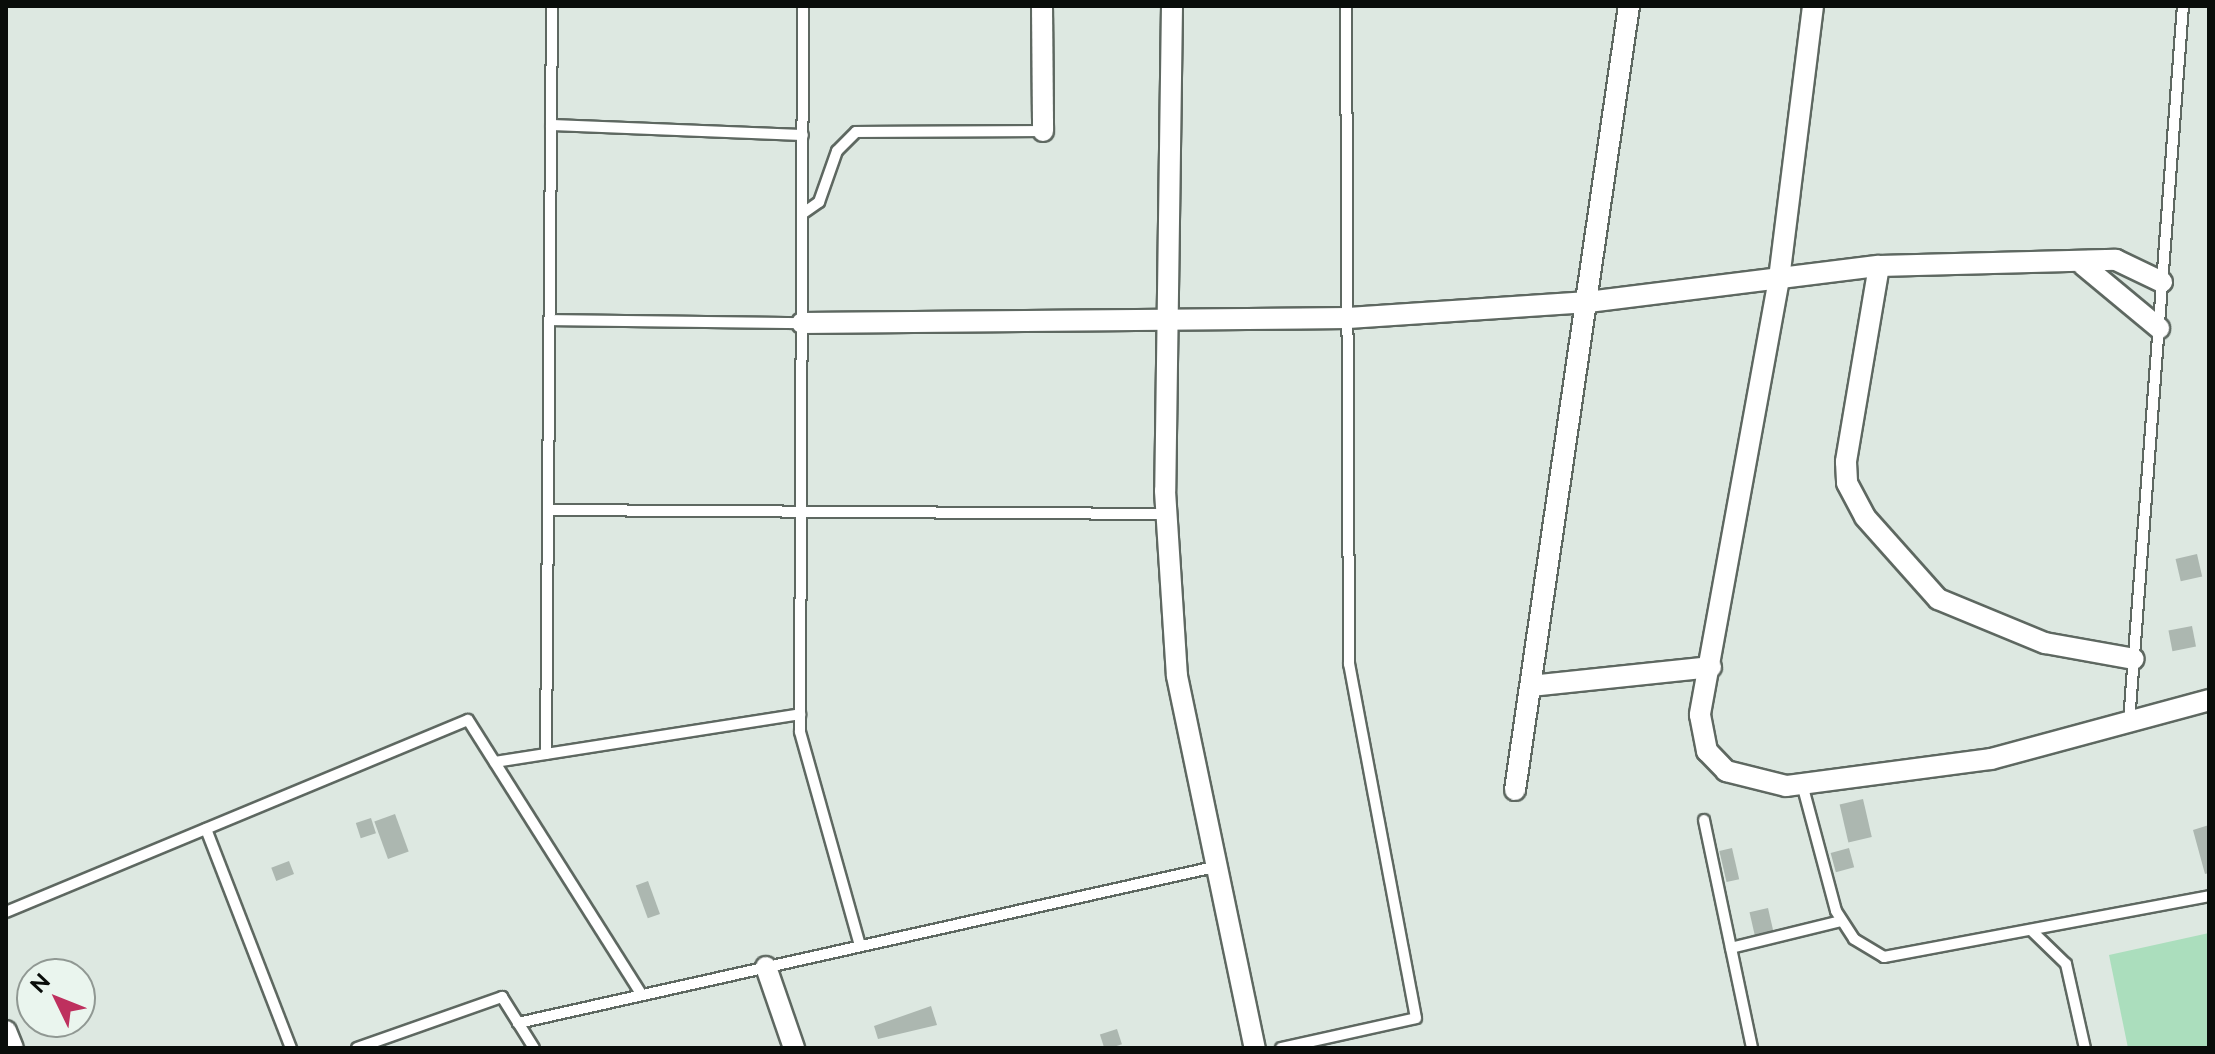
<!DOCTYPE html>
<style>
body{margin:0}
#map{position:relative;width:2215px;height:1054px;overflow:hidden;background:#dde8e1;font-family:Raleway,sans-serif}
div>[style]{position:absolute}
.green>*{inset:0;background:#abdebd}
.building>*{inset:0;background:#acb7b0;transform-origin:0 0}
.roads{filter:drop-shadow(2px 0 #5e6861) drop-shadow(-2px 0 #5e6861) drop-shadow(0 2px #5e6861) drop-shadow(0 -2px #5e6861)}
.lane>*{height:10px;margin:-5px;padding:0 5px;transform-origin:5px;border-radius:5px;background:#fff}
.street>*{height:20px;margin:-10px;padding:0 10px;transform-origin:10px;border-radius:10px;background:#fff}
span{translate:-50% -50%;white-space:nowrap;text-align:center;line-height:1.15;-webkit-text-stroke:6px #eaf5ee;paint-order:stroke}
.frame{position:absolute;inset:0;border:8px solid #090d0a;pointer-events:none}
.north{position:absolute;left:16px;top:958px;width:80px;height:80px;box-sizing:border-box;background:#eaf5ee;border:2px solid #909893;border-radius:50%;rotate:313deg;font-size:22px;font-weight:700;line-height:32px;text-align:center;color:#090d0a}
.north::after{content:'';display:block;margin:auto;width:28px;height:36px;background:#be305e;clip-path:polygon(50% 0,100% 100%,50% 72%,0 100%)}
</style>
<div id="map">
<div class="green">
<div style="clip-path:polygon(2209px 933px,2209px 1048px,2128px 1048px,2109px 955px)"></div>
</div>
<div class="building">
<div style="left:2197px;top:554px;width:23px;height:22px;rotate:77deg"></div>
<div style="left:2192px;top:626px;width:21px;height:24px;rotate:79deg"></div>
<div style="left:1863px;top:799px;width:39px;height:24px;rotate:77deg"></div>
<div style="left:395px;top:814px;width:40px;height:22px;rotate:70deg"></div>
<div style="left:371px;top:818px;width:16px;height:16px;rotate:72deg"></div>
<div style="clip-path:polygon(2209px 825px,2209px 873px,2205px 874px,2193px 830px)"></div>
<div style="left:1732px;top:848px;width:32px;height:13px;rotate:77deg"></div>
<div style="left:1849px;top:848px;width:20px;height:19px;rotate:75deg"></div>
<div style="left:289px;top:861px;width:14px;height:19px;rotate:69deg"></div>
<div style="left:648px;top:881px;width:35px;height:13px;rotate:70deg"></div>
<div style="left:1768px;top:908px;width:23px;height:19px;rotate:77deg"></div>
<div style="clip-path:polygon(931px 1006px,937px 1025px,878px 1039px,874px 1026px)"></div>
<div style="left:1117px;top:1029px;width:16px;height:18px;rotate:72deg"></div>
</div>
<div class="roads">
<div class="lane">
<div style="left:803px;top:6px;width:726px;rotate:90.24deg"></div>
<div style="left:800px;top:732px;width:222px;rotate:74.3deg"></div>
<div style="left:551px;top:125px;width:252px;rotate:2.3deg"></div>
<div style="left:802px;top:214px;width:21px;rotate:-35deg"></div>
<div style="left:819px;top:202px;width:54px;rotate:-70.6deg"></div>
<div style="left:837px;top:151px;width:27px;rotate:-45deg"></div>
<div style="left:856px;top:132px;width:187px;rotate:-0.3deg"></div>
<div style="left:549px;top:320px;width:253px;rotate:0.7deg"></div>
<div style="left:548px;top:510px;width:618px;rotate:0.37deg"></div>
<div style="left:2129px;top:722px;width:718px;rotate:-85.69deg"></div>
<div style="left:546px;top:754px;width:748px;rotate:-89.54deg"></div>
<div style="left:495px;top:762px;width:309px;rotate:-8.9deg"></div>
<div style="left:1802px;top:784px;width:131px;rotate:75deg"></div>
<div style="left:1836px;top:911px;width:33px;rotate:57deg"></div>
<div style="left:1854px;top:939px;width:35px;rotate:31deg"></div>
<div style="left:1884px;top:957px;width:331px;rotate:-10.6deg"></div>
<div style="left:1704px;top:820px;width:233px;rotate:78.1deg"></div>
<div style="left:206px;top:829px;width:235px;rotate:68.8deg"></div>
<div style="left:6px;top:912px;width:500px;rotate:-22.57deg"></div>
<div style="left:468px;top:720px;width:325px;rotate:57.7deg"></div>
<div style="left:2033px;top:932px;width:46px;rotate:44.1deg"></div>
<div style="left:2066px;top:964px;width:86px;rotate:77.3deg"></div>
<div style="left:1731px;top:948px;width:113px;rotate:-13.8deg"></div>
<div style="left:518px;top:1023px;width:713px;rotate:-12.63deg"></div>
<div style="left:357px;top:1048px;width:154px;rotate:-19.4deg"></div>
<div style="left:502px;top:997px;width:60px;rotate:57.9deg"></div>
<div style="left:1281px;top:1048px;width:138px;rotate:-12.5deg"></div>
<div style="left:1416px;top:1018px;width:360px;rotate:-100.7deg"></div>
<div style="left:1349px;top:664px;width:658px;rotate:-90.26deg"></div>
</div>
<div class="street">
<div style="left:1042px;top:6px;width:125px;rotate:89.5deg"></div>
<div style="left:1172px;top:6px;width:485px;rotate:90.8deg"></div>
<div style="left:1165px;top:491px;width:185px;rotate:86.3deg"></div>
<div style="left:1177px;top:676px;width:380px;rotate:78.2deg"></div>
<div style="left:1813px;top:6px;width:275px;rotate:97.1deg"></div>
<div style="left:1779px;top:279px;width:443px;rotate:100.3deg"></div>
<div style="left:1700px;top:715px;width:37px;rotate:79deg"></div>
<div style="left:1707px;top:751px;width:28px;rotate:46deg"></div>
<div style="left:1726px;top:771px;width:62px;rotate:14deg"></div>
<div style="left:1786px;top:786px;width:207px;rotate:-7.5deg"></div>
<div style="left:1991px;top:759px;width:226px;rotate:-15.1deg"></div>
<div style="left:2083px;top:265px;width:99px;rotate:39.7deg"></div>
<div style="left:1879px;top:266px;width:199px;rotate:99.6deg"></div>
<div style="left:1846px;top:462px;width:21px;rotate:87deg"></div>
<div style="left:1847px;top:483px;width:38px;rotate:62deg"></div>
<div style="left:1865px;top:517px;width:110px;rotate:48.3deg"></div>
<div style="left:1938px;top:599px;width:116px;rotate:22.4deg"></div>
<div style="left:2045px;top:643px;width:90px;rotate:10.2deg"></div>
<div style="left:802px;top:323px;width:546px;rotate:-0.52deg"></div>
<div style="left:1348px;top:318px;width:241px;rotate:-3.8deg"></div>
<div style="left:1588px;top:302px;width:293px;rotate:-7.1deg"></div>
<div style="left:1879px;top:266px;width:237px;rotate:-1.5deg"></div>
<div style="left:2116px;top:260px;width:51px;rotate:25.6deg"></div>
<div style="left:1531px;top:686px;width:181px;rotate:-6deg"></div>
<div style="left:1515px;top:790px;width:792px;rotate:-81.73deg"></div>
<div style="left:766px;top:967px;width:86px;rotate:70.9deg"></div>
<div style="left:6px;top:1031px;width:18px;rotate:68deg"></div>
</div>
</div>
<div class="frame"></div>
<div class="north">N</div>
</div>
